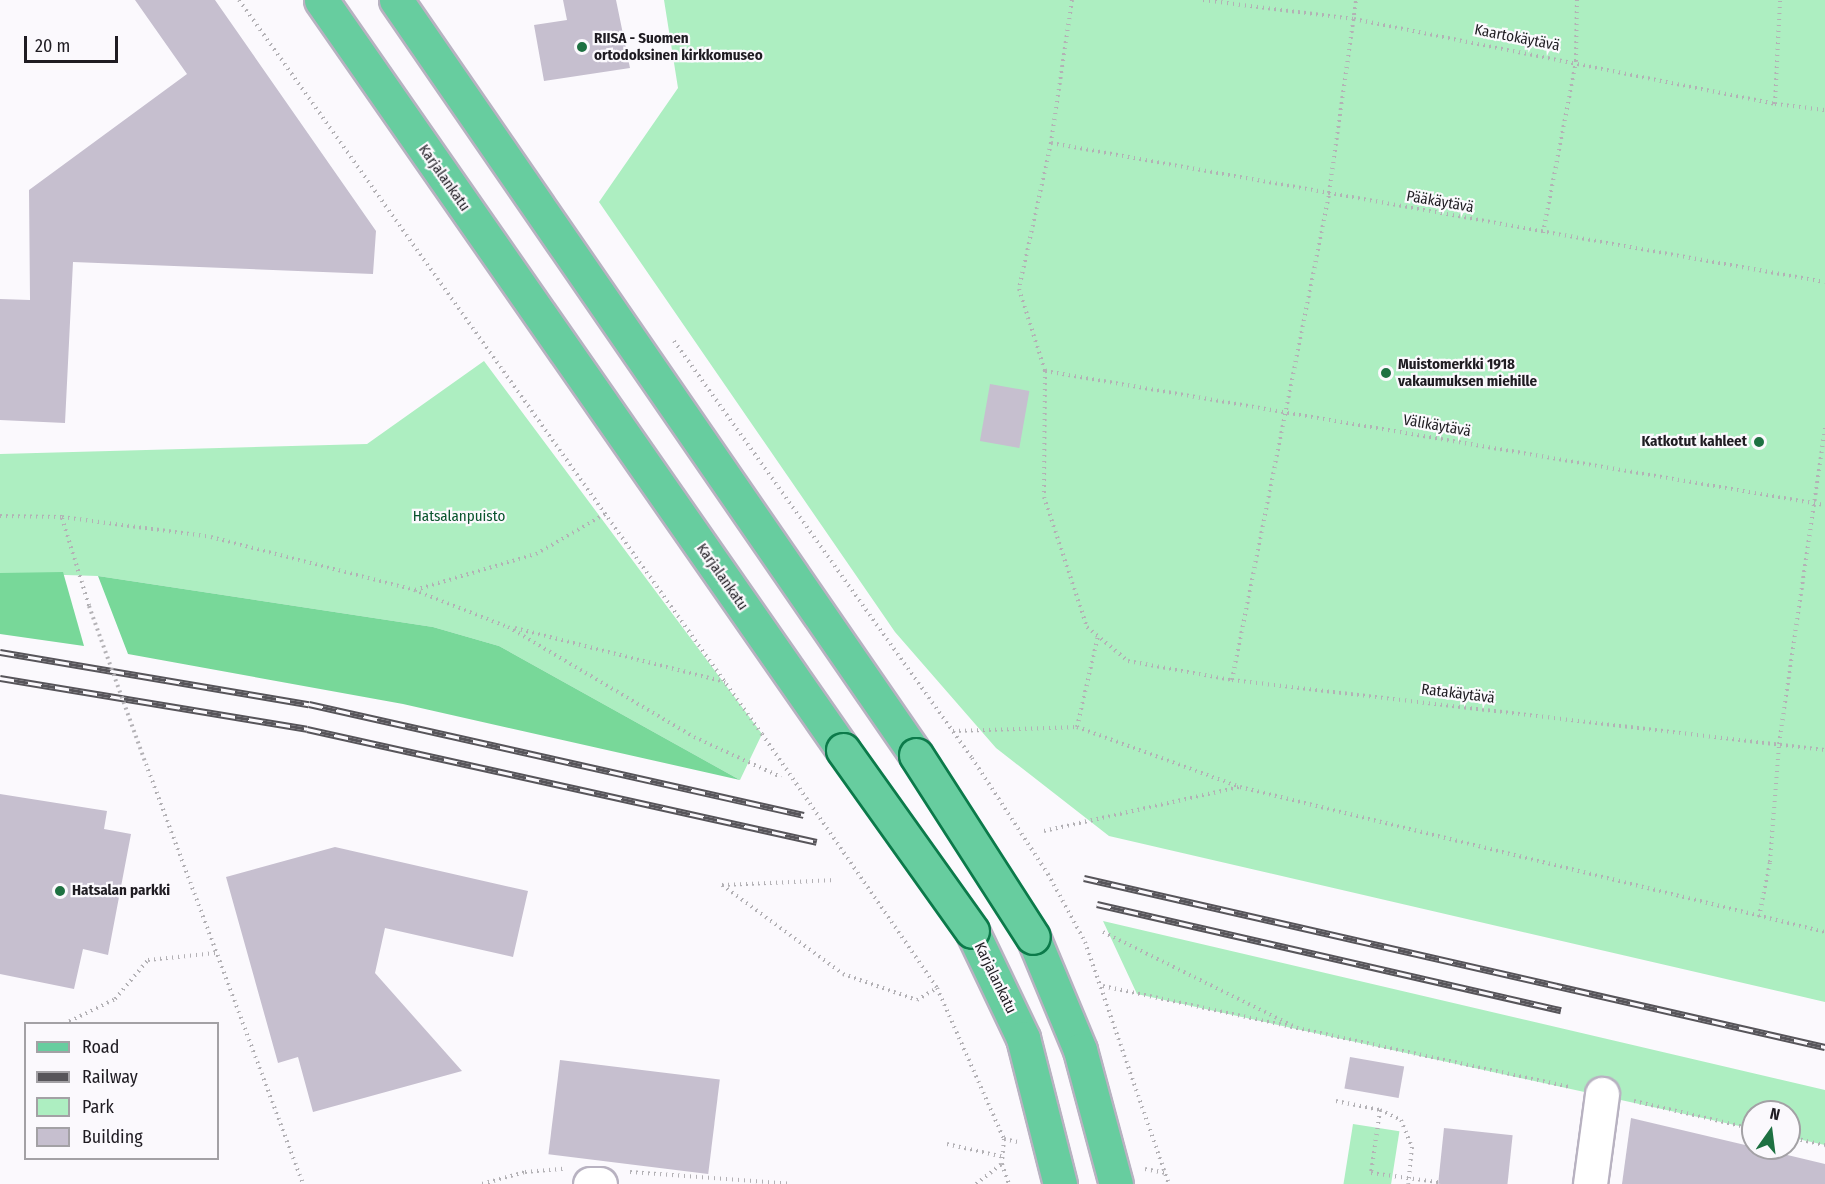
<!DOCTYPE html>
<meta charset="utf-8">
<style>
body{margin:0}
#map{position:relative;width:1825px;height:1184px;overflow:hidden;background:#fbf9fd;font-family:"Fira Sans Condensed",sans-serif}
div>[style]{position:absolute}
.green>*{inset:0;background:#adeec1;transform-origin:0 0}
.forest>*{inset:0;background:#78d899}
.building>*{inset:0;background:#c6bfcf;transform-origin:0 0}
.path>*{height:4px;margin-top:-2px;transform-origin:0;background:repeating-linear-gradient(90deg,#b3b1b5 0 1.5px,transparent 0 6px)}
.roads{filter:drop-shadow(2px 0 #b8b2c1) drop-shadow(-2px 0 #b8b2c1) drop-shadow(0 2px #b8b2c1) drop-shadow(0 -2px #b8b2c1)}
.minor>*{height:33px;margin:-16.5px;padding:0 16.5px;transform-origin:16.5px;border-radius:16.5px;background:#fff}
.major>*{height:33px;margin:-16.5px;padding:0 16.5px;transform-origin:16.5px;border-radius:16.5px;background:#67cd9f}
.rail>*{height:7px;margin-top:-3.5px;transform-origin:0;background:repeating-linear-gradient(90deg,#fbf9fd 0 14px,#57555a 0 28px);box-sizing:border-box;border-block:2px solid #57555a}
.path-bridge>*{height:4px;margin-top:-2px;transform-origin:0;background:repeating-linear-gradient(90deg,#b3b1b5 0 1.5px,transparent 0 6px)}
.bridges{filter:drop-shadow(2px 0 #0c7a4a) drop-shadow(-2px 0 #0c7a4a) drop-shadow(0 2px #0c7a4a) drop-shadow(0 -2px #0c7a4a)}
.major-bridge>*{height:33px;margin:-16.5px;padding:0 16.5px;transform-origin:16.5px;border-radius:16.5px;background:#67cd9f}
.dots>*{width:16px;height:16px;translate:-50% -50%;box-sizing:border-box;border:3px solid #fbf9fd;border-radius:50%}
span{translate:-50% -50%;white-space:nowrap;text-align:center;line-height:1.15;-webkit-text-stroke:4.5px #fbf9fd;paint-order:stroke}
.poi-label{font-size:15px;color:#1f1c22;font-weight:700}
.left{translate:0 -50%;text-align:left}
.right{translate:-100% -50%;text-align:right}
.street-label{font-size:15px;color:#1f1c22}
.park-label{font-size:15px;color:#09542d}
.legend{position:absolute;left:24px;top:1022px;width:195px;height:138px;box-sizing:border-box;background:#fbf9fd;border:2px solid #a3a1a5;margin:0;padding:8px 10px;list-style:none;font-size:18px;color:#1f1c22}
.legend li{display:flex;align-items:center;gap:12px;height:30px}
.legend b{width:30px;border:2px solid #a3a1a5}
.north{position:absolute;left:1741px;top:1100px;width:60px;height:60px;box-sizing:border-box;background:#fbf9fd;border:2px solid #a3a1a5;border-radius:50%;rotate:14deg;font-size:16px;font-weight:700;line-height:24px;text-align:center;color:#1f1c22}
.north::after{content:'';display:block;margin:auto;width:21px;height:27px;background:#1e7142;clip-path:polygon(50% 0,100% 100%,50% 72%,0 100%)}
.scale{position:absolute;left:24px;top:36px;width:94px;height:27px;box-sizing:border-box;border:3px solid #1f1c22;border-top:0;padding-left:8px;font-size:18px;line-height:21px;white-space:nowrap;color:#1f1c22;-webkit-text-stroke:4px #fbf9fd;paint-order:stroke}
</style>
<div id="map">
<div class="green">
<div style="clip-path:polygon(664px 0,1825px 0,1825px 1002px,1109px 836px,996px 748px,895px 632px,599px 202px,678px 88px)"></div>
<div style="clip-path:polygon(484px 361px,762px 734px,740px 780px,499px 646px,433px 627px,98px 576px,0 573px,0 454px,367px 444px)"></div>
<div style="clip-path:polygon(1103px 921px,1825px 1090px,1825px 1145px,1789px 1137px,1789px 1112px,1753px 1112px,1753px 1129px,1137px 994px)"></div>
<div style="left:1353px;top:1124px;width:47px;height:61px;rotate:9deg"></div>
</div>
<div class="forest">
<div style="clip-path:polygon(63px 572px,84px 646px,0 634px,0 573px)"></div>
<div style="clip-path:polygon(98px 576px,433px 627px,499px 646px,740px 780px,403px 704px,128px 654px)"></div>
</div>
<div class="building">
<div style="clip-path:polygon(135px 0,215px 0,376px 231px,373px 274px,73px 262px,65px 423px,0 420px,0 299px,30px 300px,29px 190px,187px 74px)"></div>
<div style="clip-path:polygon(563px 0,616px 0,630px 68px,544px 81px,534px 25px,567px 20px)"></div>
<div style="left:990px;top:384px;width:40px;height:58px;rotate:10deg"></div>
<div style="clip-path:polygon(0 794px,107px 811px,104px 829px,131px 834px,108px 955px,83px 949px,74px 989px,0 974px)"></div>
<div style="clip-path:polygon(335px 847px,528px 891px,513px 957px,385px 928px,375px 973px,462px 1071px,313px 1112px,298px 1057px,278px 1063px,226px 877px)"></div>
<div style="left:1350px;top:1057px;width:55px;height:32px;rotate:10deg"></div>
<div style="left:560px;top:1060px;width:161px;height:95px;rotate:7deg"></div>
<div style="clip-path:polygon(1631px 1118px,1825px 1164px,1825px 1184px,1622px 1184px)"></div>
<div style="left:1444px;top:1128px;width:69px;height:56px;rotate:6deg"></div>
</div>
<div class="path">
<div style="left:239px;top:0;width:901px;rotate:54.53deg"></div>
<div style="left:1072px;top:0;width:145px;rotate:98.4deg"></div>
<div style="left:1051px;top:143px;width:149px;rotate:102.4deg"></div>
<div style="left:1019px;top:289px;width:86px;rotate:72.4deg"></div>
<div style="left:1045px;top:371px;width:126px;rotate:90.5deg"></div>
<div style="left:1044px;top:497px;width:137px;rotate:71.7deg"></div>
<div style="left:1087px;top:627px;width:53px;rotate:39.7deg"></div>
<div style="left:1128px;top:661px;width:106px;rotate:10.4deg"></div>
<div style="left:1232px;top:680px;width:597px;rotate:6.73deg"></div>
<div style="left:1203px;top:0;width:152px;rotate:7.2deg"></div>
<div style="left:1354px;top:19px;width:429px;rotate:11.4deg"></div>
<div style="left:1775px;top:104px;width:50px;rotate:6.8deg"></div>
<div style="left:1775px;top:104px;width:104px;rotate:-87.2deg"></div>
<div style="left:1051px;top:143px;width:786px;rotate:10.18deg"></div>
<div style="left:1543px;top:233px;width:175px;rotate:-79.1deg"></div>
<div style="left:1576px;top:61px;width:61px;rotate:-89.1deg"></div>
<div style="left:674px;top:341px;width:513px;rotate:54.45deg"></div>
<div style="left:1045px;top:371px;width:791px;rotate:9.75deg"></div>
<div style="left:0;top:516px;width:62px;rotate:0.9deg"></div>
<div style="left:62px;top:517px;width:150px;rotate:7.6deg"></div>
<div style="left:211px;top:537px;width:210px;rotate:14.6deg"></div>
<div style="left:414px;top:590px;width:101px;rotate:21.5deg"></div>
<div style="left:508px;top:627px;width:216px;rotate:30.6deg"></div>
<div style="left:694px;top:737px;width:96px;rotate:24.7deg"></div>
<div style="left:62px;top:518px;width:92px;rotate:72.9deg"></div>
<div style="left:415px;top:590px;width:126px;rotate:-16.6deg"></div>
<div style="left:536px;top:554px;width:80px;rotate:-30.1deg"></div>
<div style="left:515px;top:628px;width:217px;rotate:14.4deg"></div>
<div style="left:1232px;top:680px;width:497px;rotate:-78.7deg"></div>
<div style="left:1329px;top:193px;width:195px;rotate:-82deg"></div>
<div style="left:1077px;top:727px;width:93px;rotate:-77deg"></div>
<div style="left:953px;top:731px;width:124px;rotate:-1.8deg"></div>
<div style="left:1077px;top:727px;width:174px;rotate:20.2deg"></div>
<div style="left:1240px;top:787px;width:603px;rotate:13.92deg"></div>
<div style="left:146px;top:764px;width:448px;rotate:69.5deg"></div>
<div style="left:1044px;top:831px;width:200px;rotate:-12.7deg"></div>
<div style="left:722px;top:885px;width:150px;rotate:36.3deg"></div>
<div style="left:843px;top:974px;width:78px;rotate:19.4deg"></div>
<div style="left:917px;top:1000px;width:23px;rotate:-31deg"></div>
<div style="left:937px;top:988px;width:165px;rotate:66.1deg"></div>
<div style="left:1004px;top:1139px;width:25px;rotate:95deg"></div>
<div style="left:1002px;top:1164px;width:21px;rotate:71deg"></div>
<div style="left:722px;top:885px;width:114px;rotate:-2.5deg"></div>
<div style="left:1759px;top:917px;width:56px;rotate:-78.7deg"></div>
<div style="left:1770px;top:862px;width:118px;rotate:-85.6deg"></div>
<div style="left:1779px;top:744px;width:320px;rotate:-81.7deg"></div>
<div style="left:1103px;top:932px;width:219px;rotate:26.3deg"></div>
<div style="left:1085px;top:942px;width:256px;rotate:70.9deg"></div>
<div style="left:1103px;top:986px;width:479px;rotate:12.2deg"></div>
<div style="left:64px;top:1024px;width:57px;rotate:-26.1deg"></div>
<div style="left:115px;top:999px;width:51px;rotate:-49.8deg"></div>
<div style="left:148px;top:960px;width:68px;rotate:-5.9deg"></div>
<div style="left:1336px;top:1101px;width:45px;rotate:11.6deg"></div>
<div style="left:1380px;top:1110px;width:23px;rotate:25deg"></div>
<div style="left:1401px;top:1120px;width:29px;rotate:68deg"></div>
<div style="left:1412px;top:1147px;width:37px;rotate:96deg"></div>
<div style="left:1634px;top:1101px;width:122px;rotate:13.2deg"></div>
<div style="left:1380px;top:1110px;width:64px;rotate:98.1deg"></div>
<div style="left:1371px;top:1173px;width:68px;rotate:7.7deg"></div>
<div style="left:1789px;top:1137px;width:37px;rotate:13deg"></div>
<div style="left:1004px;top:1139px;width:14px;rotate:12deg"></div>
<div style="left:947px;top:1144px;width:58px;rotate:12.8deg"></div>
<div style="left:1145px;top:1169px;width:20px;rotate:11deg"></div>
<div style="left:630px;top:1172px;width:162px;rotate:4.2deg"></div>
<div style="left:482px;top:1184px;width:45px;rotate:-15.6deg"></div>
<div style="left:525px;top:1172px;width:38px;rotate:-5deg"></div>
<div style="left:976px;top:1184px;width:33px;rotate:-38deg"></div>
</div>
<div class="roads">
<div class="minor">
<div style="left:590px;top:1184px;width:10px"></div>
<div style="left:1590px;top:1184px;width:91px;rotate:-82.4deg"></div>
</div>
<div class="major">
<div style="left:321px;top:0;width:914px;rotate:55.16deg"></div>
<div style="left:396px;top:0;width:917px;rotate:55.44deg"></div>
<div style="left:972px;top:931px;width:119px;rotate:64.5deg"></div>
<div style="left:1023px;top:1038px;width:151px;rotate:75.8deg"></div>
<div style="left:1033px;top:937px;width:122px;rotate:67.4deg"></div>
<div style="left:1080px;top:1050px;width:139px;rotate:75deg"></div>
</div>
</div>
<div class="rail">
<div style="left:0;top:652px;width:313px;rotate:9.6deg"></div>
<div style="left:309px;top:704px;width:507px;rotate:12.64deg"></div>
<div style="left:0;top:678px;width:311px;rotate:9.4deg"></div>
<div style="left:307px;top:729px;width:522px;rotate:12.49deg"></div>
<div style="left:1084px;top:878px;width:760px;rotate:12.85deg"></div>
<div style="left:1097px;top:904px;width:476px;rotate:12.9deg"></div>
</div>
<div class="path-bridge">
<div style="left:89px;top:606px;width:168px;rotate:70.2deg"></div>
<div style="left:762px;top:734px;width:308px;rotate:55.4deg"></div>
<div style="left:972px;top:758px;width:139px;rotate:56.8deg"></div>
<div style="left:1048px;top:874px;width:77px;rotate:61.4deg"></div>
</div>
<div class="bridges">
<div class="major-bridge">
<div style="left:843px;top:750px;width:222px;rotate:54.5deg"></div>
<div style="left:916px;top:755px;width:216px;rotate:57.3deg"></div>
</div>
</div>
<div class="dots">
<div style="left:582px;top:47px;background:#1e7142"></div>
<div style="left:1386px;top:373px;background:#1e7142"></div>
<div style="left:1759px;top:442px;background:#1e7142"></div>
<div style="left:60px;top:891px;background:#1e7142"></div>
</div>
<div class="poi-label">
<span class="left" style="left:594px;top:47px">RIISA - Suomen<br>ortodoksinen kirkkomuseo</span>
<span class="left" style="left:1398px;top:373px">Muistomerkki 1918<br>vakaumuksen miehille</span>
<span class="right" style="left:1747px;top:442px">Katkotut kahleet</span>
<span class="left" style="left:72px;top:891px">Hatsalan parkki</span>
</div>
<div class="street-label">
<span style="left:1517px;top:38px;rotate:11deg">Kaartokäytävä</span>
<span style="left:444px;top:178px;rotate:55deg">Karjalankatu</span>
<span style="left:1440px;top:202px;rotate:10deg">Pääkäytävä</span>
<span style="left:1437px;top:426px;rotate:10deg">Välikäytävä</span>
<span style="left:722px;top:577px;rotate:55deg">Karjalankatu</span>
<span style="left:1458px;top:694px;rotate:7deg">Ratakäytävä</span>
<span style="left:995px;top:978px;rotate:64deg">Karjalankatu</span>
</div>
<div class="park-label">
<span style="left:459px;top:517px">Hatsalanpuisto</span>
</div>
<ul class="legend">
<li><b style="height:8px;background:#67cd9f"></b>Road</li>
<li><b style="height:8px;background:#57555a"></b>Railway</li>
<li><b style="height:16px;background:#adeec1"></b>Park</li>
<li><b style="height:16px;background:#c6bfcf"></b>Building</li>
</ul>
<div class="north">N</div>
<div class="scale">20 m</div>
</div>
